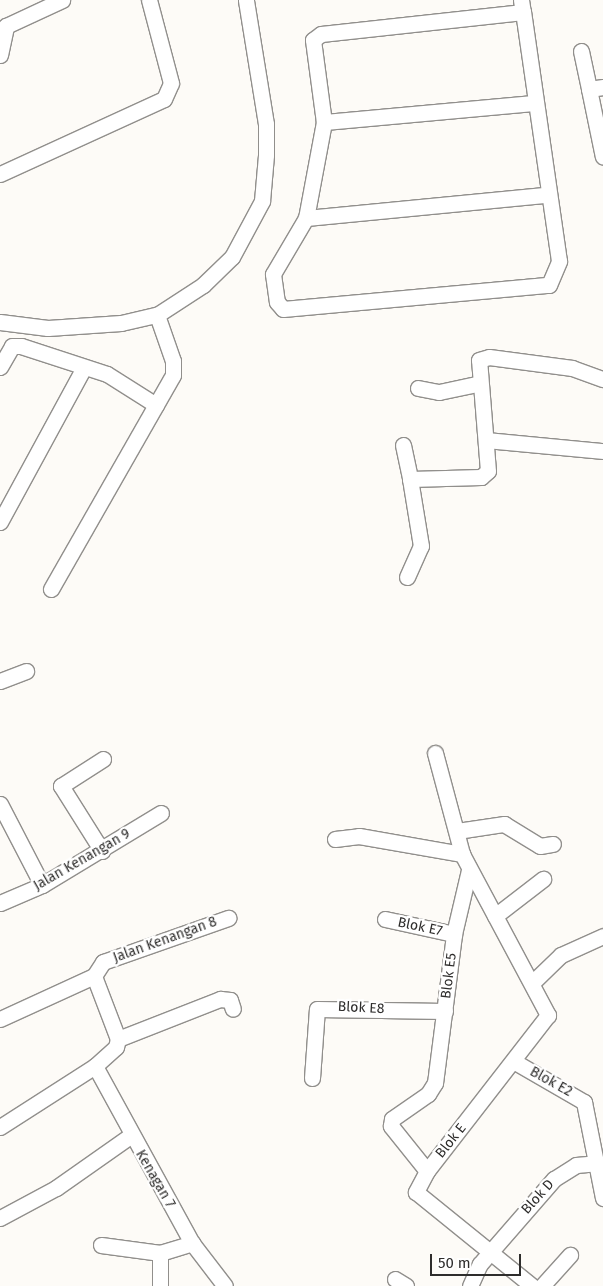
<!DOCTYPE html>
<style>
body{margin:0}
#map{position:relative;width:603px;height:1286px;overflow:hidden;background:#fdfbf7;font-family:"Fira Sans",sans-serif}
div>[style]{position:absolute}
.roads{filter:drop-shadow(1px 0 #918f8c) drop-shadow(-1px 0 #918f8c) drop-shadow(0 1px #918f8c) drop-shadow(0 -1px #918f8c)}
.minor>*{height:15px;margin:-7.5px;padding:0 7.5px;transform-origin:7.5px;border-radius:7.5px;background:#fff}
span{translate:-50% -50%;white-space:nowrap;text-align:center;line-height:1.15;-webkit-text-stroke:4.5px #fff;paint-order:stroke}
.street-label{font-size:14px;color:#2e2d2c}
.scale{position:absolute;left:430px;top:1254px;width:91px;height:22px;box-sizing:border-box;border:2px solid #2e2d2c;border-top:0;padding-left:6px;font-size:15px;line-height:18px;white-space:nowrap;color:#2e2d2c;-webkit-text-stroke:4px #fff;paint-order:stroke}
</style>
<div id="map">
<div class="roads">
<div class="minor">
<div style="left:521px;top:0;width:12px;rotate:81deg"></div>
<div style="left:523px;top:12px;width:203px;rotate:173.8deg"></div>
<div style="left:321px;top:34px;width:10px;rotate:143deg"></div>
<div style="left:313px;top:40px;width:83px;rotate:82.4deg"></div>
<div style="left:324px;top:122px;width:98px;rotate:100.6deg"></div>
<div style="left:306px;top:218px;width:65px;rotate:120.5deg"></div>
<div style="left:273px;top:274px;width:28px;rotate:82deg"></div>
<div style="left:277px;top:302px;width:9px;rotate:49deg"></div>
<div style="left:283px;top:309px;width:267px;rotate:-5.2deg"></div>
<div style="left:549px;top:285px;width:26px;rotate:-67deg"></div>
<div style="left:559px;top:261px;width:252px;rotate:-98.2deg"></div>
<div style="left:581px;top:51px;width:39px;rotate:78deg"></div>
<div style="left:0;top:55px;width:30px;rotate:-78deg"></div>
<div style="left:6px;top:26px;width:62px;rotate:-24.9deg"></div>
<div style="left:603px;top:87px;width:14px;rotate:172deg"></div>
<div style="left:589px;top:89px;width:69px;rotate:78.4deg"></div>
<div style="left:324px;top:122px;width:211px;rotate:-5.2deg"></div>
<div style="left:0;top:174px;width:180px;rotate:-24.6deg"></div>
<div style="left:164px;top:99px;width:17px;rotate:-66deg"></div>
<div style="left:171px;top:83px;width:86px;rotate:-104.8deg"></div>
<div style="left:306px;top:218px;width:242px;rotate:-5.5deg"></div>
<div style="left:0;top:322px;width:48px;rotate:7.1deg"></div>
<div style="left:48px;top:328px;width:73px;rotate:-3.9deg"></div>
<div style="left:121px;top:323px;width:37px;rotate:-13deg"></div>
<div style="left:157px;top:315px;width:55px;rotate:-33.1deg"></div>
<div style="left:203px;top:285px;width:40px;rotate:-44deg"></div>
<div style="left:232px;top:257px;width:64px;rotate:-61.8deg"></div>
<div style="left:262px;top:201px;width:46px;rotate:-85deg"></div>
<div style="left:266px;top:155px;width:31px;rotate:-90deg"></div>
<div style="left:266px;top:124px;width:126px;rotate:-99.2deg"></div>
<div style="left:0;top:367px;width:24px;rotate:-60deg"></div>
<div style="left:12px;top:346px;width:9px"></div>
<div style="left:21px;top:346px;width:90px;rotate:18deg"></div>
<div style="left:107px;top:374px;width:58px;rotate:32.3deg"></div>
<div style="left:418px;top:388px;width:21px;rotate:11deg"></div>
<div style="left:439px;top:392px;width:39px;rotate:-12deg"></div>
<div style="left:486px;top:440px;width:118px;rotate:5.4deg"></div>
<div style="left:403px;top:445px;width:35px;rotate:78deg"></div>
<div style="left:0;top:522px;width:176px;rotate:-61.5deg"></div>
<div style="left:407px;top:577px;width:34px;rotate:-66deg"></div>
<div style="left:421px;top:546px;width:68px;rotate:-99.3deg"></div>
<div style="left:410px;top:479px;width:71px;rotate:-1.6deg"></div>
<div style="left:481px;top:477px;width:9px;rotate:-41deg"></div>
<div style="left:488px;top:471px;width:111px;rotate:-94.6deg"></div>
<div style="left:479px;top:360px;width:10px;rotate:-17deg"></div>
<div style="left:489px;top:357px;width:84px;rotate:7.5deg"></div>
<div style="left:572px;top:368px;width:33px;rotate:20deg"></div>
<div style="left:51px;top:589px;width:246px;rotate:-60.3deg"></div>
<div style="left:173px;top:375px;width:14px;rotate:-90deg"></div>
<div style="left:173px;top:361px;width:49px;rotate:-109.2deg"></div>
<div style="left:0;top:681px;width:28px;rotate:-21deg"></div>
<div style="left:435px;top:753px;width:105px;rotate:75deg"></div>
<div style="left:462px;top:854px;width:183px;rotate:61.9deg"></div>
<div style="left:548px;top:1015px;width:197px;rotate:127.8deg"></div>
<div style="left:427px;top:1171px;width:24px;rotate:118deg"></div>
<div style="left:416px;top:1192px;width:149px;rotate:39deg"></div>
<div style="left:0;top:804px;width:91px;rotate:62.6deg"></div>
<div style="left:457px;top:831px;width:48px;rotate:-8.5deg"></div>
<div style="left:504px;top:824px;width:42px;rotate:31.4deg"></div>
<div style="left:540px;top:846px;width:13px;rotate:-9deg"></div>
<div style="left:335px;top:839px;width:24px;rotate:-7deg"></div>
<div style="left:359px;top:836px;width:105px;rotate:9.9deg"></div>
<div style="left:102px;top:851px;width:77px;rotate:-122.2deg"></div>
<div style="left:61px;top:786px;width:50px;rotate:-32.7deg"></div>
<div style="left:0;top:903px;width:46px;rotate:-23.2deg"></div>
<div style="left:42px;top:885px;width:139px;rotate:-31.2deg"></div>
<div style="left:495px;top:916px;width:61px;rotate:-37.6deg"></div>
<div style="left:385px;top:919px;width:71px;rotate:12.3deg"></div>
<div style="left:533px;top:982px;width:39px;rotate:-44deg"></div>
<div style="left:561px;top:955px;width:46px;rotate:-24.3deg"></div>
<div style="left:0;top:1019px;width:103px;rotate:-24.6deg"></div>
<div style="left:94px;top:976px;width:17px;rotate:-57deg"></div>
<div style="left:103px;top:962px;width:133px;rotate:-19.4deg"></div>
<div style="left:118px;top:1039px;width:110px;rotate:-21.4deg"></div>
<div style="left:220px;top:999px;width:10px;rotate:6deg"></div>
<div style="left:230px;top:1000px;width:9px;rotate:72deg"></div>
<div style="left:515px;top:1062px;width:80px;rotate:30.1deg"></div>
<div style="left:584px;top:1102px;width:98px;rotate:78.8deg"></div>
<div style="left:95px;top:1066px;width:202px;rotate:61.3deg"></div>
<div style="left:192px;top:1243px;width:54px;rotate:52.5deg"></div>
<div style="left:312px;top:1078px;width:69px;rotate:-85.9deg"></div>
<div style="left:317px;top:1009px;width:128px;rotate:0.9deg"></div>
<div style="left:0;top:1127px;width:113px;rotate:-32.7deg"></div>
<div style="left:95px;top:1066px;width:28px;rotate:-42deg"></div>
<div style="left:116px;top:1047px;width:8px;rotate:-76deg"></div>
<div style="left:118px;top:1039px;width:67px;rotate:-110.9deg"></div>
<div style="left:427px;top:1171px;width:58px;rotate:-128.7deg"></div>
<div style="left:391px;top:1126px;width:7px;rotate:-82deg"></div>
<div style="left:392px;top:1119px;width:44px;rotate:-34.8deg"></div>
<div style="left:428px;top:1094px;width:13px;rotate:-58deg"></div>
<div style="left:435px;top:1083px;width:150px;rotate:-82.7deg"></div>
<div style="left:454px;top:934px;width:66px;rotate:-76.8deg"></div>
<div style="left:0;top:1218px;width:64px;rotate:-28.2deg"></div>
<div style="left:56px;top:1188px;width:90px;rotate:-35.1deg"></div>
<div style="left:101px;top:1245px;width:60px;rotate:7.7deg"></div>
<div style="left:395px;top:1279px;width:13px;rotate:32deg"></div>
<div style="left:160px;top:1286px;width:33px;rotate:-90deg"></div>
<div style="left:160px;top:1253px;width:34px;rotate:-17deg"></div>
<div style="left:470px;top:1286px;width:24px;rotate:-66deg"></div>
<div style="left:480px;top:1264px;width:113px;rotate:-49deg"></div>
<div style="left:554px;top:1179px;width:26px;rotate:-32deg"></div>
<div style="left:576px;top:1165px;width:23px;rotate:-5deg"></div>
<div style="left:542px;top:1286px;width:42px;rotate:-47.9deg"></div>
</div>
</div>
<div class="street-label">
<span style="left:82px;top:860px;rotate:-30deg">Jalan Kenangan 9</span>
<span style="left:420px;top:927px;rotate:12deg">Blok E7</span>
<span style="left:165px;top:940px;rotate:-20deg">Jalan Kenangan 8</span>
<span style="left:449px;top:976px;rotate:-83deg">Blok E5</span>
<span style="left:361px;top:1008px;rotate:3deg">Blok E8</span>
<span style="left:551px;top:1082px;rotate:29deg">Blok E2</span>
<span style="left:451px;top:1141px;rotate:-51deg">Blok E</span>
<span style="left:155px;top:1179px;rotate:60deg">Kenagan 7</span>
<span style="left:538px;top:1197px;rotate:-48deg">Blok D</span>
</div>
<div class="scale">50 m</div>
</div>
